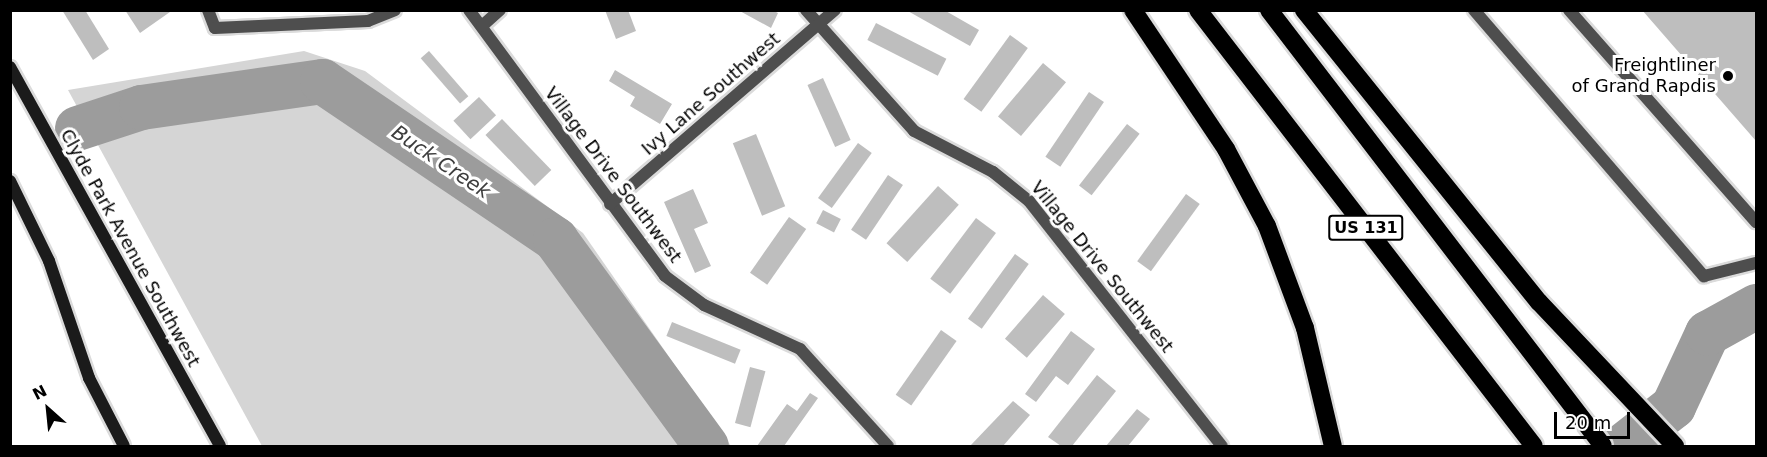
<!DOCTYPE html>
<style>
body{margin:0}
#map{position:relative;width:1767px;height:457px;overflow:hidden;background:#fff;font-family:"DejaVu Sans",sans-serif}
div>[style]{position:absolute}
.green>*{inset:0;background:#d5d5d5}
.river>*{height:45px;margin:-22.5px;padding:0 22.5px;transform-origin:22.5px;border-radius:22.5px;background:#9c9c9c}
.building>*{inset:0;background:#bebebe;transform-origin:0 0}
.roads{filter:drop-shadow(2px 0 #dbdbdb) drop-shadow(-2px 0 #dbdbdb) drop-shadow(0 2px #dbdbdb) drop-shadow(0 -2px #dbdbdb)}
.service>*{height:12px;margin:-6px;padding:0 6px;transform-origin:6px;border-radius:6px;background:#4e4e4e}
.minor>*{height:12px;margin:-6px;padding:0 6px;transform-origin:6px;border-radius:6px;background:#4e4e4e}
.secondary>*{height:12px;margin:-6px;padding:0 6px;transform-origin:6px;border-radius:6px;background:#1b1b1b}
.motorway>*{height:18px;margin:-9px;padding:0 9px;transform-origin:9px;border-radius:9px;background:#000}
.dots>*{width:16px;height:16px;translate:-50% -50%;box-sizing:border-box;border:3px solid #fff;border-radius:50%}
span{translate:-50% -50%;white-space:nowrap;text-align:center;line-height:1.15;-webkit-text-stroke:6px #fff;paint-order:stroke}
.shield-label span{padding:2px 4px;background:#fff;border:2px solid;border-radius:4px;-webkit-text-stroke-width:0}
.shield-label{font-size:16px;color:#000;font-weight:700}
.poi-label{font-size:18px;color:#000}
.right{translate:-100% -50%;text-align:right}
.street-label{font-size:18px;color:#000}
.water-label{font-size:20px;color:#3d3d3d;font-style:italic}
.frame{position:absolute;inset:0;border:12px solid #000;pointer-events:none}
.north{position:absolute;left:18px;top:379px;width:60px;height:60px;-webkit-text-stroke:4px #fff;paint-order:stroke;rotate:333deg;font-size:16px;font-weight:700;line-height:24px;text-align:center;color:#000}
.north::after{content:'';display:block;margin:auto;width:21px;height:27px;background:#000;clip-path:polygon(50% 0,100% 100%,50% 72%,0 100%)}
.scale{position:absolute;left:1554px;top:412px;width:76px;height:27px;box-sizing:border-box;border:3px solid #000;border-top:0;padding-left:8px;font-size:18px;line-height:21px;white-space:nowrap;color:#000;-webkit-text-stroke:4px #fff;paint-order:stroke}
</style>
<div id="map">
<div class="green">
<div style="clip-path:polygon(304px 51px,365px 71px,583px 233px,731px 446px,262px 446px,68px 90px)"></div>
</div>
<div class="river">
<div style="left:77px;top:128px;width:67px;rotate:-18.2deg"></div>
<div style="left:141px;top:107px;width:183px;rotate:-8.2deg"></div>
<div style="left:322px;top:81px;width:282px;rotate:34.1deg"></div>
<div style="left:555px;top:239px;width:256px;rotate:53.9deg"></div>
<div style="left:1622px;top:446px;width:65px;rotate:-38.1deg"></div>
<div style="left:1673px;top:406px;width:81px;rotate:-65deg"></div>
<div style="left:1707px;top:333px;width:56px;rotate:-28.9deg"></div>
</div>
<div class="building">
<div style="clip-path:polygon(62px 10px,85px 10px,109px 49px,93px 60px)"></div>
<div style="clip-path:polygon(125px 10px,168px 10px,170px 12px,140px 33px)"></div>
<div style="clip-path:polygon(605px 10px,628px 10px,636px 31px,616px 39px)"></div>
<div style="clip-path:polygon(738px 10px,772px 10px,778px 13px,771px 28px)"></div>
<div style="clip-path:polygon(906px 10px,944px 10px,979px 30px,970px 46px)"></div>
<div style="clip-path:polygon(1642px 10px,1756px 10px,1756px 141px)"></div>
<div style="left:876px;top:23px;width:79px;height:19px;rotate:27deg"></div>
<div style="left:1010px;top:35px;width:22px;height:79px;rotate:36deg"></div>
<div style="left:429px;top:51px;width:60px;height:11px;rotate:49deg"></div>
<div style="left:1043px;top:63px;width:30px;height:70px;rotate:40deg"></div>
<div style="clip-path:polygon(615px 70px,672px 104px,660px 124px,630px 106px,635px 97px,609px 81px)"></div>
<div style="left:823px;top:78px;width:68px;height:17px;rotate:66deg"></div>
<div style="left:1089px;top:92px;width:18px;height:78px;rotate:34deg"></div>
<div style="left:479px;top:97px;width:25px;height:35px;rotate:47deg"></div>
<div style="left:502px;top:119px;width:71px;height:23px;rotate:46deg"></div>
<div style="left:1127px;top:124px;width:16px;height:78px;rotate:38deg"></div>
<div style="left:756px;top:134px;width:78px;height:25px;rotate:68deg"></div>
<div style="left:858px;top:143px;width:17px;height:68px;rotate:36deg"></div>
<div style="left:888px;top:175px;width:18px;height:66px;rotate:34deg"></div>
<div style="left:938px;top:186px;width:28px;height:77px;rotate:42deg"></div>
<div style="clip-path:polygon(693px 189px,708px 223px,694px 229px,711px 266px,695px 273px,664px 202px)"></div>
<div style="left:1186px;top:194px;width:17px;height:83px;rotate:36deg"></div>
<div style="left:823px;top:210px;width:20px;height:15px;rotate:27deg"></div>
<div style="left:789px;top:217px;width:21px;height:68px;rotate:35deg"></div>
<div style="left:976px;top:218px;width:25px;height:76px;rotate:37deg"></div>
<div style="left:1015px;top:254px;width:17px;height:80px;rotate:36deg"></div>
<div style="left:1043px;top:295px;width:29px;height:58px;rotate:41deg"></div>
<div style="left:672px;top:322px;width:74px;height:15px;rotate:22deg"></div>
<div style="left:941px;top:330px;width:19px;height:79px;rotate:35deg"></div>
<div style="clip-path:polygon(1071px 331px,1095px 349px,1068px 385px,1056px 376px,1036px 402px,1025px 394px)"></div>
<div style="left:750px;top:367px;width:16px;height:58px;rotate:15deg"></div>
<div style="clip-path:polygon(1097px 375px,1116px 391px,1072px 446px,1061px 446px,1048px 437px)"></div>
<div style="clip-path:polygon(810px 393px,818px 398px,784px 446px,757px 446px,787px 404px,797px 411px)"></div>
<div style="clip-path:polygon(1013px 401px,1030px 415px,1003px 446px,970px 446px)"></div>
<div style="clip-path:polygon(1137px 409px,1150px 419px,1128px 446px,1106px 446px)"></div>
</div>
<div class="roads">
<div class="service">
<div style="left:208px;top:10px;width:19px;rotate:69deg"></div>
<div style="left:215px;top:28px;width:153px;rotate:-2.6deg"></div>
<div style="left:368px;top:21px;width:29px;rotate:-22deg"></div>
<div style="left:1474px;top:10px;width:352px;rotate:49.2deg"></div>
<div style="left:1704px;top:276px;width:54px;rotate:-14deg"></div>
<div style="left:1569px;top:10px;width:283px;rotate:48.6deg"></div>
</div>
<div class="minor">
<div style="left:469px;top:10px;width:330px;rotate:53.6deg"></div>
<div style="left:665px;top:276px;width:49px;rotate:36.6deg"></div>
<div style="left:704px;top:305px;width:106px;rotate:24.6deg"></div>
<div style="left:800px;top:349px;width:131px;rotate:47.8deg"></div>
<div style="left:806px;top:10px;width:162px;rotate:48.2deg"></div>
<div style="left:914px;top:131px;width:89px;rotate:27.4deg"></div>
<div style="left:993px;top:172px;width:46px;rotate:38.9deg"></div>
<div style="left:1029px;top:201px;width:312px;rotate:51.8deg"></div>
<div style="left:482px;top:26px;width:24px;rotate:-42deg"></div>
<div style="left:610px;top:204px;width:297px;rotate:-40.8deg"></div>
</div>
<div class="secondary">
<div style="left:10px;top:67px;width:433px;rotate:61deg"></div>
<div style="left:10px;top:181px;width:89px;rotate:64deg"></div>
<div style="left:49px;top:261px;width:124px;rotate:71.1deg"></div>
<div style="left:89px;top:378px;width:76px;rotate:62.8deg"></div>
</div>
<div class="motorway">
<div style="left:1133px;top:10px;width:167px;rotate:56.2deg"></div>
<div style="left:1226px;top:149px;width:87px;rotate:62deg"></div>
<div style="left:1267px;top:226px;width:109px;rotate:69.6deg"></div>
<div style="left:1305px;top:328px;width:121px;rotate:76.7deg"></div>
<div style="left:1198px;top:10px;width:550px;rotate:52.38deg"></div>
<div style="left:1269px;top:10px;width:549px;rotate:52.55deg"></div>
<div style="left:1304px;top:10px;width:375px;rotate:51.2deg"></div>
<div style="left:1539px;top:302px;width:198px;rotate:46.6deg"></div>
</div>
</div>
<div class="dots">
<div style="left:1728px;top:76px;background:#000"></div>
</div>
<div class="shield-label">
<span style="left:1366px;top:228px">US 131</span>
</div>
<div class="poi-label">
<span class="right" style="left:1716px;top:76px">Freightliner<br>of Grand Rapdis</span>
</div>
<div class="street-label">
<span style="left:711px;top:94px;rotate:-41deg">Ivy Lane Southwest</span>
<span style="left:613px;top:175px;rotate:53deg">Village Drive Southwest</span>
<span style="left:130px;top:248px;rotate:61deg">Clyde Park Avenue Southwest</span>
<span style="left:1102px;top:267px;rotate:51deg">Village Drive Southwest</span>
</div>
<div class="water-label">
<span style="left:441px;top:162px;rotate:34deg">Buck Creek</span>
</div>
<div class="frame"></div>
<div class="north">N</div>
<div class="scale">20 m</div>
</div>
